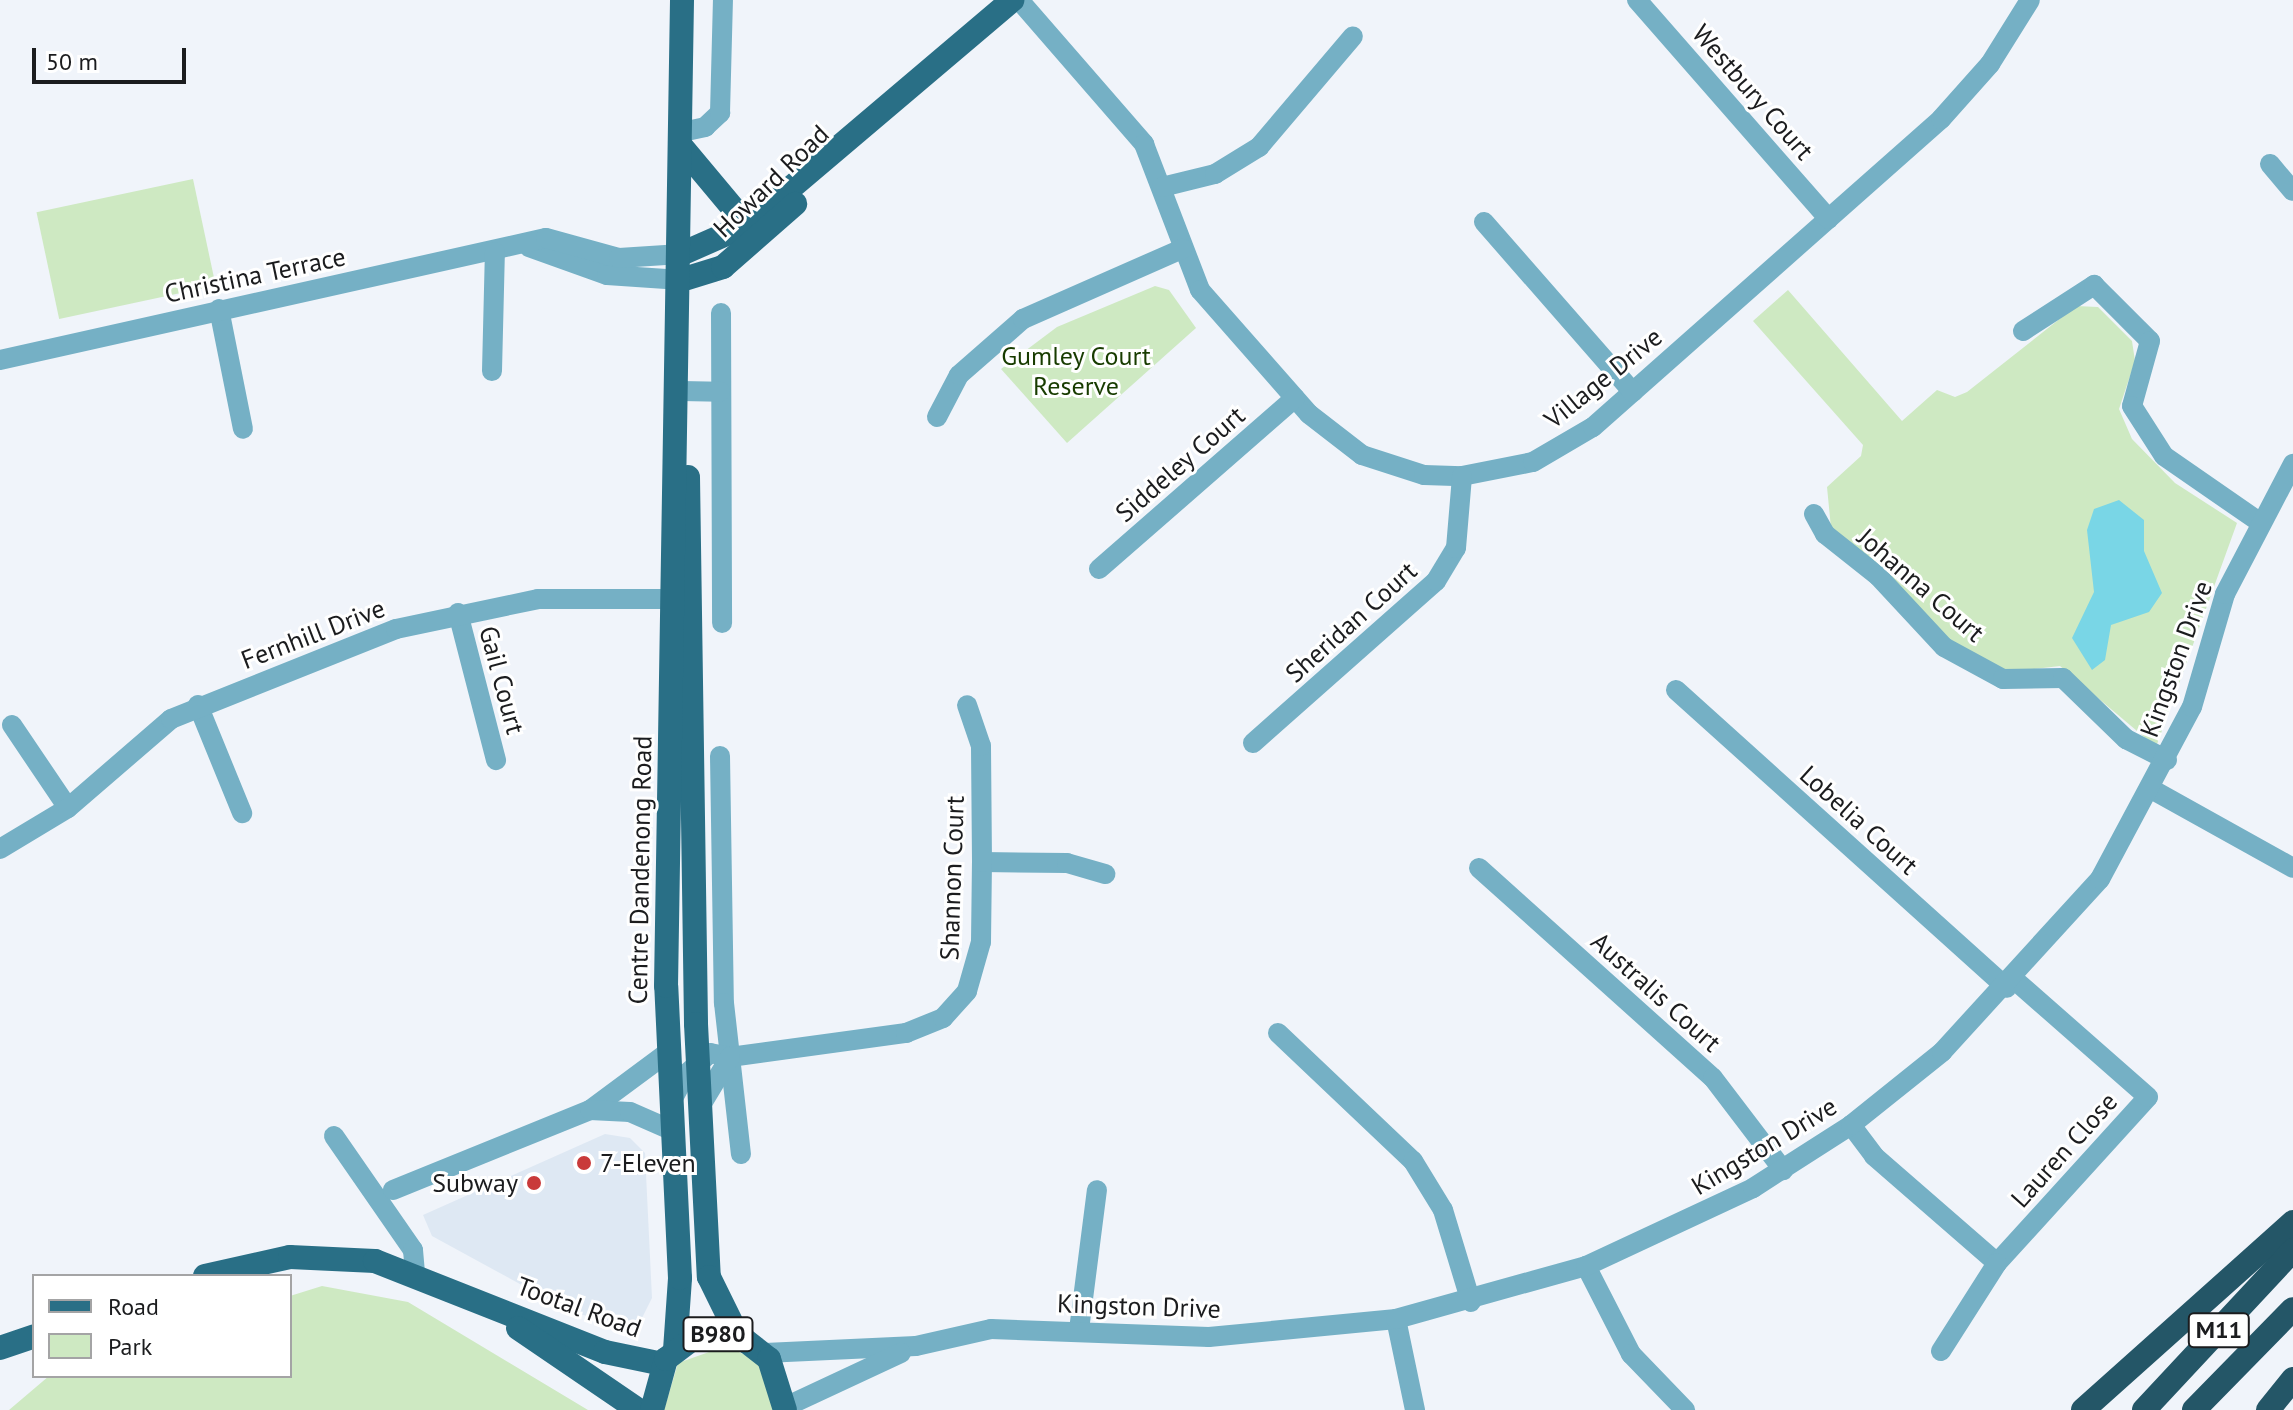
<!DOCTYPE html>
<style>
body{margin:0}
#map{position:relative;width:2293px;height:1410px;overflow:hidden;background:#f0f4fa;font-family:"PT Sans",sans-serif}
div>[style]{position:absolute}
.built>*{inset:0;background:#dee8f3}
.green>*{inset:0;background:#cee9c2;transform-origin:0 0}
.water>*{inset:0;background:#79d6e6}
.minor>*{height:20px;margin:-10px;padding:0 10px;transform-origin:10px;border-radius:10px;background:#75b0c5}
.major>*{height:24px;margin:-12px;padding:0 12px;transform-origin:12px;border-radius:12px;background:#296f86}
.highway>*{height:24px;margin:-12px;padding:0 12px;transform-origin:12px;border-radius:12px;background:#245667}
.dots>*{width:22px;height:22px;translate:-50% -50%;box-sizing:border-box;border:4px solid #fff;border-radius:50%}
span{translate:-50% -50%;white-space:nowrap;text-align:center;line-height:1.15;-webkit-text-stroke:6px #fff;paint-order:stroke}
.shield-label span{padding:2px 6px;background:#fff;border:2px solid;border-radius:6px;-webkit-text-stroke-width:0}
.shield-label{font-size:24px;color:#1b1c1e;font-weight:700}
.street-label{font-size:26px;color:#1b1c1e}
.park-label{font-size:26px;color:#183c00}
.poi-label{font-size:26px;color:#1b1c1e}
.left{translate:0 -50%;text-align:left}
.right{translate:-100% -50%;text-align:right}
.legend{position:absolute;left:32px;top:1274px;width:260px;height:104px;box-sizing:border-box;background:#fff;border:2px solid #a4a4a5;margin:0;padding:10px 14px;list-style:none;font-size:24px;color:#1b1c1e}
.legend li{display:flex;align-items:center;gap:16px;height:40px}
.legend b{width:40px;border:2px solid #a4a4a5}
.scale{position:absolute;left:32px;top:48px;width:154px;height:36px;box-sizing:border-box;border:4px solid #1b1c1e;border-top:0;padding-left:10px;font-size:24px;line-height:28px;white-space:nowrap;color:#1b1c1e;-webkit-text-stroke:6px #fff;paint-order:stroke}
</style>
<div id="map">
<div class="built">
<div style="clip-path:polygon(605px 1134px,630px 1138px,645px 1153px,652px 1298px,638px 1326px,573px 1313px,432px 1236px,423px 1215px)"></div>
</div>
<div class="green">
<div style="left:193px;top:179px;width:109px;height:160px;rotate:78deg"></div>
<div style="clip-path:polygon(1155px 286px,1169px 290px,1196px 328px,1067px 443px,1001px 369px,1057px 327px)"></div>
<div style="clip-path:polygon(1788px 290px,1902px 421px,1937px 390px,1955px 397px,1967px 392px,2076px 306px,2098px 307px,2132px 341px,2135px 361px,2119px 409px,2132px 439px,2175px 483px,2237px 523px,2156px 747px,2060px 666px,2008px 672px,1949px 641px,1831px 528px,1827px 487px,1861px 456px,1863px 445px,1753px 321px)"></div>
<div style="clip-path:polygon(322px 1286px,408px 1302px,588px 1410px,9px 1410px,49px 1376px,290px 1376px,290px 1296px)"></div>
<div style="clip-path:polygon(726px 1346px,758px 1361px,774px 1410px,664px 1410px,678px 1363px)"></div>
</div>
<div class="water">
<div style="clip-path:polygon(2119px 500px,2144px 520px,2144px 551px,2162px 593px,2149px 612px,2111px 625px,2105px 660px,2092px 670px,2072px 638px,2094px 592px,2087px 530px,2094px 509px)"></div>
</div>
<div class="minor">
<div style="left:1019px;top:0;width:191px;rotate:49deg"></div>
<div style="left:1144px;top:144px;width:156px;rotate:69deg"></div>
<div style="left:1200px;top:290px;width:165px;rotate:48.7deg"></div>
<div style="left:1309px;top:414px;width:67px;rotate:37.7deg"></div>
<div style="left:1362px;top:455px;width:65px;rotate:17.9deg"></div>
<div style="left:1424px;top:475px;width:38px;rotate:2deg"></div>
<div style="left:1462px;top:476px;width:72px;rotate:-11.2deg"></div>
<div style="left:1533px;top:462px;width:69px;rotate:-30.3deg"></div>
<div style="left:1593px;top:427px;width:465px;rotate:-41.5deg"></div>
<div style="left:1941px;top:119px;width:74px;rotate:-48.3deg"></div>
<div style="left:1990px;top:64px;width:75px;rotate:-58deg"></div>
<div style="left:1637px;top:0;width:291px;rotate:48.8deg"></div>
<div style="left:682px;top:132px;width:24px;rotate:-12deg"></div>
<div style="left:705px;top:127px;width:21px;rotate:-43deg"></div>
<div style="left:720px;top:113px;width:113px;rotate:-88.5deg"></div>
<div style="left:2270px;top:164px;width:35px;rotate:50deg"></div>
<div style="left:1162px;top:187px;width:55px;rotate:-13.8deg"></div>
<div style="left:1215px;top:174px;width:52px;rotate:-31.5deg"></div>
<div style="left:1259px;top:147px;width:145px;rotate:-49.7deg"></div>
<div style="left:1484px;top:222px;width:226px;rotate:48.8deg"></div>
<div style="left:529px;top:247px;width:83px;rotate:19.7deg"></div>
<div style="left:607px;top:275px;width:74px;rotate:3.9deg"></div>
<div style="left:219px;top:309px;width:122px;rotate:78.7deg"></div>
<div style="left:721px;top:313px;width:310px;rotate:89.8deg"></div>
<div style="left:2023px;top:331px;width:85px;rotate:-32.9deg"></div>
<div style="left:2094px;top:285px;width:79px;rotate:45deg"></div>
<div style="left:2150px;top:341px;width:67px;rotate:105.5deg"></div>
<div style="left:2132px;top:406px;width:59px;rotate:57.4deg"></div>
<div style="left:2164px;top:456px;width:114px;rotate:34.7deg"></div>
<div style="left:0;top:360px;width:559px;rotate:-12.6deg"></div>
<div style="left:546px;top:238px;width:76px;rotate:15.3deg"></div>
<div style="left:619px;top:258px;width:62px;rotate:-3.7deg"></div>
<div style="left:492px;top:371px;width:119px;rotate:-88.6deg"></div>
<div style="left:681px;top:391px;width:39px;rotate:1deg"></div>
<div style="left:937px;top:417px;width:47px;rotate:-62.4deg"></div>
<div style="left:959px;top:375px;width:85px;rotate:-41.2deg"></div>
<div style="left:1023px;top:319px;width:174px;rotate:-23.8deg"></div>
<div style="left:1814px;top:514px;width:23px;rotate:61deg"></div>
<div style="left:1825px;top:534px;width:68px;rotate:38.4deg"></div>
<div style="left:1878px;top:576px;width:97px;rotate:47.1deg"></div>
<div style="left:1944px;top:647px;width:67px;rotate:28.5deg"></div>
<div style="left:2003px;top:679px;width:60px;rotate:-1deg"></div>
<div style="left:2063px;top:678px;width:88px;rotate:44.1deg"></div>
<div style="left:2126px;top:739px;width:46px;rotate:27.1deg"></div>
<div style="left:1099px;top:569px;width:260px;rotate:-41.1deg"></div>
<div style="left:458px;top:613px;width:152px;rotate:75.5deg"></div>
<div style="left:1676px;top:690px;width:445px;rotate:42deg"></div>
<div style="left:198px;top:705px;width:117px;rotate:67.8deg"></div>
<div style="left:12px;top:725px;width:100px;rotate:56deg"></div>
<div style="left:1253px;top:743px;width:244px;rotate:-41.5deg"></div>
<div style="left:1436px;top:581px;width:39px;rotate:-59deg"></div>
<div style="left:1456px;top:548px;width:72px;rotate:-85.2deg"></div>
<div style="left:720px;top:756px;width:247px;rotate:89.1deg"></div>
<div style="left:724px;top:1003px;width:152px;rotate:83.6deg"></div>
<div style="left:2153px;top:790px;width:160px;rotate:29.1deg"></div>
<div style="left:0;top:849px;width:79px;rotate:-31.1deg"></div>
<div style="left:68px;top:808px;width:136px;rotate:-40.8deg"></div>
<div style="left:171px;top:719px;width:242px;rotate:-21.8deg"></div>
<div style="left:396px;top:629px;width:145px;rotate:-11.9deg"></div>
<div style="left:538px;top:599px;width:149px"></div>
<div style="left:982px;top:862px;width:85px;rotate:0.7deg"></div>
<div style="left:1067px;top:863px;width:40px;rotate:16deg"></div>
<div style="left:1479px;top:868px;width:314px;rotate:41.9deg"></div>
<div style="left:1713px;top:1078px;width:116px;rotate:52.7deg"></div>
<div style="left:1278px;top:1033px;width:186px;rotate:43.5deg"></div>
<div style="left:1413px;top:1161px;width:57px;rotate:58.5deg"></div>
<div style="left:1443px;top:1210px;width:96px;rotate:73.1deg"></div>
<div style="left:670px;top:1104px;width:34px;rotate:-62deg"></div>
<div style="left:686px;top:1074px;width:32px;rotate:-41deg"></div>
<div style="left:710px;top:1053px;width:20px;rotate:11deg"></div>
<div style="left:730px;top:1057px;width:178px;rotate:-7.8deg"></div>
<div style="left:906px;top:1033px;width:40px;rotate:-22deg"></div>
<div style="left:943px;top:1018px;width:36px;rotate:-48deg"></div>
<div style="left:967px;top:991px;width:51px;rotate:-74.1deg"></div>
<div style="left:981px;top:942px;width:80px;rotate:-89.3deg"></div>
<div style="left:982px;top:862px;width:116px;rotate:-90.5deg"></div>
<div style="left:981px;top:746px;width:43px;rotate:-108.9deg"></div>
<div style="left:701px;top:1105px;width:56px;rotate:-58.9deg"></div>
<div style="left:590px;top:1110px;width:96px;rotate:-36.5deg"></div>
<div style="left:1851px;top:1125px;width:39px;rotate:53deg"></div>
<div style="left:1874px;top:1156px;width:163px;rotate:41deg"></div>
<div style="left:1997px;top:1263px;width:224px;rotate:-47.7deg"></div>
<div style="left:2148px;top:1097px;width:177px;rotate:-138.7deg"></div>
<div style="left:334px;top:1136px;width:139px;rotate:55.3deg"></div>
<div style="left:413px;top:1250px;width:22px;rotate:85deg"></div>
<div style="left:393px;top:1190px;width:213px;rotate:-22.1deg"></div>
<div style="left:590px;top:1110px;width:40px;rotate:2.9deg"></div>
<div style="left:630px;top:1112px;width:43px;rotate:23.6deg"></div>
<div style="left:1586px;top:1266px;width:99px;rotate:62.9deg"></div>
<div style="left:1631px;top:1354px;width:78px;rotate:46deg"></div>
<div style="left:1396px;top:1319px;width:93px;rotate:78.2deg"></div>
<div style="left:1079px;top:1330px;width:141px;rotate:-82.7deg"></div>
<div style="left:1941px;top:1351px;width:104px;rotate:-57.5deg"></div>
<div style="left:765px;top:1353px;width:151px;rotate:-2.7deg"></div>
<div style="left:916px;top:1346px;width:77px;rotate:-12.8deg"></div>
<div style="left:991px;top:1329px;width:218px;rotate:2.1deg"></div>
<div style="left:1209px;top:1337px;width:188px;rotate:-5.5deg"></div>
<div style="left:1396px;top:1319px;width:197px;rotate:-15.6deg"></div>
<div style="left:1586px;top:1266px;width:184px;rotate:-25deg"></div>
<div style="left:1753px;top:1188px;width:117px;rotate:-32.7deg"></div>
<div style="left:1851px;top:1125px;width:117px;rotate:-38.7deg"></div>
<div style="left:1942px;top:1052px;width:234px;rotate:-47.6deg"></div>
<div style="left:2100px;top:879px;width:195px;rotate:-61.9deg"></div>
<div style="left:2192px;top:707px;width:118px;rotate:-73.7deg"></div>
<div style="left:2225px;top:594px;width:147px;rotate:-62.4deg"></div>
<div style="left:785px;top:1407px;width:128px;rotate:-25deg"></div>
</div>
<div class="major">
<div style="left:681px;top:146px;width:103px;rotate:50.1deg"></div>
<div style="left:681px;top:254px;width:72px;rotate:-23.7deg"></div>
<div style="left:747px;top:225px;width:348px;rotate:-40.3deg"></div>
<div style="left:681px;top:280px;width:44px;rotate:-17.2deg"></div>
<div style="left:723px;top:267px;width:96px;rotate:-41.2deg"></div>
<div style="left:688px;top:477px;width:547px;rotate:89.16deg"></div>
<div style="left:696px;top:1024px;width:253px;rotate:87.1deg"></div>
<div style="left:709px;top:1277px;width:68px;rotate:63.8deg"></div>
<div style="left:205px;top:1276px;width:87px;rotate:-12.6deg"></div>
<div style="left:290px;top:1257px;width:85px;rotate:2.7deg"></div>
<div style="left:375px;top:1261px;width:247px;rotate:21.6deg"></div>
<div style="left:605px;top:1352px;width:59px;rotate:11.7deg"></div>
<div style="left:518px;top:1328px;width:145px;rotate:34.3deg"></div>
<div style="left:0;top:1348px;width:36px;rotate:-19deg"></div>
<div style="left:675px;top:1350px;width:72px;rotate:-86deg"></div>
<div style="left:680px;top:1278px;width:292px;rotate:-92.7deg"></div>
<div style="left:666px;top:986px;width:986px;rotate:-89.07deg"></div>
<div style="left:652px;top:1410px;width:53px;rotate:-74.6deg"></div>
<div style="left:666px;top:1359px;width:34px;rotate:-37deg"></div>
<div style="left:693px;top:1339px;width:26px;rotate:-11deg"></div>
<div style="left:719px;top:1334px;width:28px;rotate:15deg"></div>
<div style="left:746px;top:1341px;width:29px;rotate:38deg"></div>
<div style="left:769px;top:1359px;width:53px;rotate:72.6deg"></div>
</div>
<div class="highway">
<div style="left:2083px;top:1410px;width:282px;rotate:-41.8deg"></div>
<div style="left:2144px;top:1410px;width:219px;rotate:-47deg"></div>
<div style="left:2194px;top:1410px;width:141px;rotate:-45.6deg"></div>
<div style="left:2268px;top:1410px;width:40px;rotate:-51deg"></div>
</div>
<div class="dots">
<div style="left:584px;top:1163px;background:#c93a3a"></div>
<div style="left:534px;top:1183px;background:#c93a3a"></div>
</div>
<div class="shield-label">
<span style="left:2219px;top:1330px">M11</span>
<span style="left:718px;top:1334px">B980</span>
</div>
<div class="street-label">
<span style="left:1753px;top:92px;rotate:49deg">Westbury Court</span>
<span style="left:771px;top:181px;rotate:-44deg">Howard Road</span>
<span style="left:255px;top:275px;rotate:-12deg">Christina Terrace</span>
<span style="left:1603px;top:378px;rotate:-39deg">Village Drive</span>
<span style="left:1180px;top:464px;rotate:-41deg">Siddeley Court</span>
<span style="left:1921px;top:585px;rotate:41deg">Johanna Court</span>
<span style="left:1351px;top:622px;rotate:-42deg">Sheridan Court</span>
<span style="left:313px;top:634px;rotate:-21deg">Fernhill Drive</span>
<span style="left:2176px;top:659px;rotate:-70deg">Kingston Drive</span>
<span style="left:502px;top:680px;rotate:75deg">Gail Court</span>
<span style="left:1859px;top:820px;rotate:42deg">Lobelia Court</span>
<span style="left:640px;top:870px;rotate:-89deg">Centre Dandenong Road</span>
<span style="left:952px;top:878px;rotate:-88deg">Shannon Court</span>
<span style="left:1656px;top:992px;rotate:42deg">Australis Court</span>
<span style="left:1764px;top:1146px;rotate:-31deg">Kingston Drive</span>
<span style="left:2064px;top:1150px;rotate:-48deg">Lauren Close</span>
<span style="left:1139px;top:1306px;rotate:2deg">Kingston Drive</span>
<span style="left:579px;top:1307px;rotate:20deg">Tootal Road</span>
</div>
<div class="park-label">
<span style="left:1076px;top:371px">Gumley Court<br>Reserve</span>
</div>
<div class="poi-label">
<span class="left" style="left:600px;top:1163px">7-Eleven</span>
<span class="right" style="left:518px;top:1183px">Subway</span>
</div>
<ul class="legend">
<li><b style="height:10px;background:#296f86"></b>Road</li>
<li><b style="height:22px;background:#cee9c2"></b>Park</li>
</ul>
<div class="scale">50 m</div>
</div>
